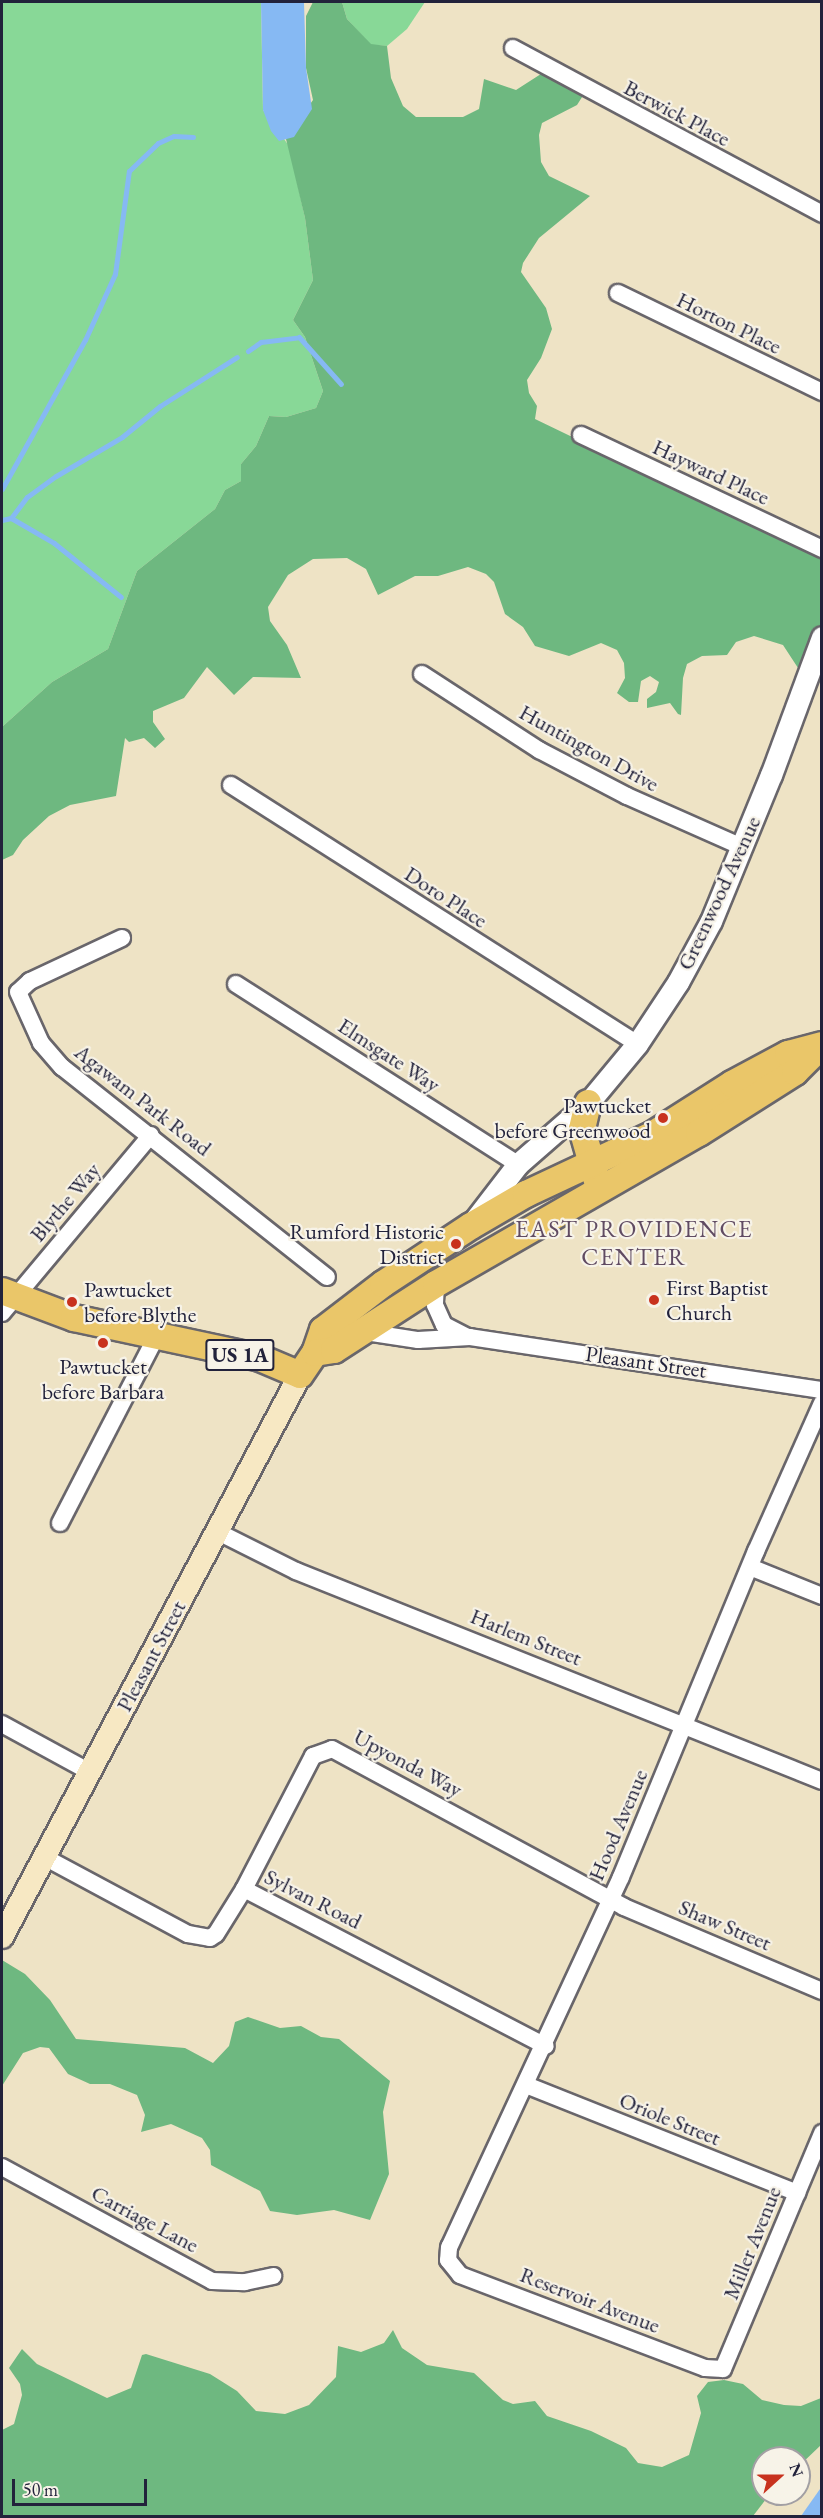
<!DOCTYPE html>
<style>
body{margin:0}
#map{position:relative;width:823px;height:2518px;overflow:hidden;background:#eee3c5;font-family:"EB Garamond",serif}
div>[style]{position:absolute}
.green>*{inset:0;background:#88d897}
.forest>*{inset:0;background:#6eb880}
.water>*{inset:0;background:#86b9f3}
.stream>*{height:5px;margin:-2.5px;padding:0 2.5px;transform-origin:2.5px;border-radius:2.5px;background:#86b9f3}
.roads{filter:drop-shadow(2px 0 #69666b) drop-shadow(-2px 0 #69666b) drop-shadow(0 2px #69666b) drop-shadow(0 -2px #69666b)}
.minor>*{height:16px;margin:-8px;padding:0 8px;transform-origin:8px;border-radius:8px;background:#fff}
.tertiary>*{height:21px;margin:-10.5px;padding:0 10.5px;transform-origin:10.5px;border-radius:10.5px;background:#fff}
.secondary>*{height:22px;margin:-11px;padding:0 11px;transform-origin:11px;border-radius:11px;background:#f7e8c3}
.primary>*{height:26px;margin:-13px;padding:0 13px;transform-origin:13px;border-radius:13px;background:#eac669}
.dots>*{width:16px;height:16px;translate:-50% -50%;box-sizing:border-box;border:3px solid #f7f3e8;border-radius:50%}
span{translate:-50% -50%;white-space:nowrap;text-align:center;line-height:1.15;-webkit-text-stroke:4.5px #f7f3e8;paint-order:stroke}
.shield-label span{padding:2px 4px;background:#f7f3e8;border:2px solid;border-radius:4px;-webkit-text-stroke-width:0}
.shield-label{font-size:21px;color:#22223b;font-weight:700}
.street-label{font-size:22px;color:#22223b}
.poi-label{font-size:22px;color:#22223b}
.right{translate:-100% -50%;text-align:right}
.left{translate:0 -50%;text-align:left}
.neighbourhood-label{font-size:24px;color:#604b62;letter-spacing:1.5px}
.frame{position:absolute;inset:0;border:3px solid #22223b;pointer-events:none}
.north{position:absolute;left:751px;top:2446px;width:60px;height:60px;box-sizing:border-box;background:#f7f3e8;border:2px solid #a29fa3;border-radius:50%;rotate:69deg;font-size:16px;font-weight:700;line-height:24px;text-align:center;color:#22223b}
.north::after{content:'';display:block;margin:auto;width:21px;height:27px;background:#c8321e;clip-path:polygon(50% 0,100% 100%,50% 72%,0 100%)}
.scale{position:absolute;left:12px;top:2479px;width:135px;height:27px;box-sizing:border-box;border:3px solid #22223b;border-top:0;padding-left:8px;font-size:18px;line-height:21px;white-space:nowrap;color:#22223b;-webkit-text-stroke:4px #f7f3e8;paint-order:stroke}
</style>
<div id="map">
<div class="green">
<div style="clip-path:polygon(2px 2px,261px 2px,263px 110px,289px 146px,305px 218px,313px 280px,293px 320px,305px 337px,323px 391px,316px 408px,286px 417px,269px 416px,256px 446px,241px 464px,241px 481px,225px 490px,215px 509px,137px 571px,108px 649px,52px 682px,2px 727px)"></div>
<div style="clip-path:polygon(342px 2px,425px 2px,407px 29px,387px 46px,371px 45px,347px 19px)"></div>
</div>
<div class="forest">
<div style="clip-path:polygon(313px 2px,342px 2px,347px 19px,371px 44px,387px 46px,391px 78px,403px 106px,416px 117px,463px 117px,479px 109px,484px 79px,516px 90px,544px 72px,584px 94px,577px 105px,542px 123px,539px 135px,541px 162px,549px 176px,590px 196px,539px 238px,523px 263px,521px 272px,546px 308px,552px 329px,541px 358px,527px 380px,529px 393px,537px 406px,535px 419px,821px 557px,821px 626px,800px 671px,783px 645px,754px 636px,736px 642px,727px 655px,702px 656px,687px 664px,683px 678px,681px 715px,678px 714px,670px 703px,647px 708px,647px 699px,656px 692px,659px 682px,650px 676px,641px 681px,638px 702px,629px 702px,617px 693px,625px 678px,624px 663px,617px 650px,601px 643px,569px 656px,535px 646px,523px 627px,505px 614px,494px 582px,486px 574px,468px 567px,438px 576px,415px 576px,378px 595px,366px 569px,347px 558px,313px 559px,288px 575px,268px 607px,270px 621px,287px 645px,301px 678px,253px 677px,234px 695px,207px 667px,184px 698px,153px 711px,153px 722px,165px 739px,155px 748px,144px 738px,129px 742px,125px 738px,116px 796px,70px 805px,49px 816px,23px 840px,13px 855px,2px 860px,2px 727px,52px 682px,108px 649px,137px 571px,215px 509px,225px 490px,241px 481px,241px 464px,256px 446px,269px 416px,286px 417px,316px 408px,323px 391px,305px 337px,293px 320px,313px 280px,305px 218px,286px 139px,313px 100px,306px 68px,306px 16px)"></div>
<div style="clip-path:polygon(2px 1960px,25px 1974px,50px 2000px,76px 2039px,185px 2048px,213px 2063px,229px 2046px,235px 2022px,248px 2017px,280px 2028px,301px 2026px,321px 2037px,339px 2039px,390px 2081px,383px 2112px,389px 2174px,370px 2220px,334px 2210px,297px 2215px,270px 2211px,260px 2191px,211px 2165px,210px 2150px,202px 2138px,171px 2124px,141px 2132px,145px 2115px,137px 2095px,110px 2084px,90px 2084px,68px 2074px,49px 2048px,40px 2047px,23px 2053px,2px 2086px)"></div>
<div style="clip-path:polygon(393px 2330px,402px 2348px,427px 2365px,474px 2373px,503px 2400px,513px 2404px,535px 2401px,547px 2416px,591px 2431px,626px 2448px,638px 2463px,662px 2467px,689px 2455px,701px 2413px,697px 2396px,708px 2382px,724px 2380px,743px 2384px,762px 2400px,784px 2405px,801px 2406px,821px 2398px,821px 2445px,799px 2466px,799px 2458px,763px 2458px,763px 2494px,770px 2494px,753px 2516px,2px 2516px,2px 2430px,14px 2424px,22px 2395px,20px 2384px,9px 2368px,22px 2349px,37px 2364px,107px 2398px,131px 2388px,142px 2355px,146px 2354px,210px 2374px,237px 2391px,256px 2411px,285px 2414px,309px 2405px,336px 2377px,338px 2346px,361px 2352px,384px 2343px)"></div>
</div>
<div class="water">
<div style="clip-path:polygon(261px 2px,304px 3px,306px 68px,312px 109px,294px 137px,279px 141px,271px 131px,263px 110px)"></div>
<div style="clip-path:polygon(821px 2488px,821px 2516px,801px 2516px,820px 2489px)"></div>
</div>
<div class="stream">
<div style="left:248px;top:351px;width:16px;rotate:-35deg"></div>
<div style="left:261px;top:342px;width:38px;rotate:-7deg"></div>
<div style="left:299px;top:337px;width:63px;rotate:48.2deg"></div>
<div style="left:2px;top:489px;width:171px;rotate:-60.9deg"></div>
<div style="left:85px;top:340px;width:72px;rotate:-65.6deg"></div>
<div style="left:115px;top:274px;width:104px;rotate:-82.3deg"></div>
<div style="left:129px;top:171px;width:40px;rotate:-44deg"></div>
<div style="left:158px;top:143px;width:17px;rotate:-24deg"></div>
<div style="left:174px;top:136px;width:19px;rotate:3deg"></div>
<div style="left:11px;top:518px;width:50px;rotate:30.2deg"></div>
<div style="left:54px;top:543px;width:86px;rotate:38.9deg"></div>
<div style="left:2px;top:520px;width:9px;rotate:-13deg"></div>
<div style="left:11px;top:518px;width:26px;rotate:-53deg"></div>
<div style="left:27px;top:497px;width:36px;rotate:-36deg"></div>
<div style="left:56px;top:476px;width:77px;rotate:-30.6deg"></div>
<div style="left:122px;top:437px;width:49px;rotate:-39.2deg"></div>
<div style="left:160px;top:406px;width:91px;rotate:-32.5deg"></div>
</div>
<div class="roads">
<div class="minor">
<div style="left:513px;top:48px;width:351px;rotate:28.2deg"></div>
<div style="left:618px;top:293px;width:227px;rotate:25.9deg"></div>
<div style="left:581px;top:435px;width:267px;rotate:25.3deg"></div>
<div style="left:422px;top:674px;width:140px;rotate:33deg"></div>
<div style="left:539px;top:750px;width:99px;rotate:27.6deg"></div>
<div style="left:627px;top:796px;width:126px;rotate:23.9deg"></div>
<div style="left:231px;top:785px;width:482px;rotate:32.5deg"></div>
<div style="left:122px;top:938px;width:102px;rotate:154.9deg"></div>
<div style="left:30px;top:981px;width:16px;rotate:137deg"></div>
<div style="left:18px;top:992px;width:56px;rotate:65.7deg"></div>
<div style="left:41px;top:1043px;width:32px;rotate:49deg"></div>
<div style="left:62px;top:1067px;width:338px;rotate:38.4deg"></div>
<div style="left:236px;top:984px;width:335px;rotate:32.6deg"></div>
<div style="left:436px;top:1284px;width:21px;rotate:93deg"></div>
<div style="left:435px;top:1305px;width:22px;rotate:66deg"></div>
<div style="left:444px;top:1325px;width:25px;rotate:27deg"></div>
<div style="left:2px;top:1313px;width:232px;rotate:-50.1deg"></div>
<div style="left:359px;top:1331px;width:60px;rotate:8.7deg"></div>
<div style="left:418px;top:1340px;width:52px;rotate:-3.3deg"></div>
<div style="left:470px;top:1337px;width:356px;rotate:8.6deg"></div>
<div style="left:822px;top:1403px;width:162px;rotate:114deg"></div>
<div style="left:756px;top:1551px;width:353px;rotate:112.5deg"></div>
<div style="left:621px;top:1877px;width:408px;rotate:114.9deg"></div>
<div style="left:449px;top:2247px;width:13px;rotate:94deg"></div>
<div style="left:448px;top:2260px;width:19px;rotate:51deg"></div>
<div style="left:460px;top:2275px;width:262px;rotate:20.8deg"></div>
<div style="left:705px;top:2368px;width:18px;rotate:3deg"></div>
<div style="left:723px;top:2369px;width:256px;rotate:-67.2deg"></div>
<div style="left:60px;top:1523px;width:209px;rotate:-62.7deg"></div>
<div style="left:216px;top:1531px;width:89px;rotate:26.6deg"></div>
<div style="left:296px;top:1571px;width:566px;rotate:21.76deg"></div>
<div style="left:750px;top:1567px;width:78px;rotate:21.9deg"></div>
<div style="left:2px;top:1724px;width:100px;rotate:28.6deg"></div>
<div style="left:46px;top:1858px;width:161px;rotate:28.2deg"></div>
<div style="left:188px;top:1934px;width:22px;rotate:10deg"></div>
<div style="left:210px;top:1938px;width:7px;rotate:-34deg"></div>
<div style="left:216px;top:1934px;width:53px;rotate:-58.1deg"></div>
<div style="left:244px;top:1889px;width:150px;rotate:-62.6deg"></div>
<div style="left:313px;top:1756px;width:20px;rotate:-20deg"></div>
<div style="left:332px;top:1749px;width:332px;rotate:28.4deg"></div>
<div style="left:624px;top:1907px;width:215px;rotate:23deg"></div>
<div style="left:244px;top:1889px;width:340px;rotate:27.5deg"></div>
<div style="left:526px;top:2085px;width:292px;rotate:21.7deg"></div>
<div style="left:2px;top:2167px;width:239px;rotate:28.5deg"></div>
<div style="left:212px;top:2281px;width:33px;rotate:2deg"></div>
<div style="left:245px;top:2282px;width:29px;rotate:-12deg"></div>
</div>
<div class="tertiary">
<div style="left:471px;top:1225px;width:77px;rotate:-52.4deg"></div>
<div style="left:518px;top:1164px;width:93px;rotate:-41.1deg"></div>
<div style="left:588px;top:1103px;width:77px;rotate:-50.3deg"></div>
<div style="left:637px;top:1044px;width:74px;rotate:-56.5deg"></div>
<div style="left:678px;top:982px;width:69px;rotate:-61.6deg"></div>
<div style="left:711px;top:921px;width:158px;rotate:-67.7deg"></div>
<div style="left:771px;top:775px;width:147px;rotate:-69.7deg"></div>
</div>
<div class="secondary">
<div style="left:2px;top:1937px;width:636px;rotate:-62.07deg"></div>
</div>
<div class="primary">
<div style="left:588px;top:1103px;width:27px;rotate:103deg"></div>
<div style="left:582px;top:1129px;width:54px;rotate:73.9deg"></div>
<div style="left:2px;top:1291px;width:77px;rotate:20.6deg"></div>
<div style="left:74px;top:1318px;width:190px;rotate:12.1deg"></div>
<div style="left:260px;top:1358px;width:43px;rotate:23deg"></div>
<div style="left:300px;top:1375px;width:27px;rotate:-56deg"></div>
<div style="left:315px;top:1353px;width:24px;rotate:-71deg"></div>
<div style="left:323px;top:1330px;width:76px;rotate:-37.5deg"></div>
<div style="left:383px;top:1284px;width:105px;rotate:-33.4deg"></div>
<div style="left:471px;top:1226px;width:64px;rotate:-30.2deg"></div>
<div style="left:526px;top:1194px;width:139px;rotate:-25.1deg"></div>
<div style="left:652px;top:1135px;width:95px;rotate:-32.5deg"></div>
<div style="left:732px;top:1084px;width:64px;rotate:-28.2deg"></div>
<div style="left:788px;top:1054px;width:35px;rotate:-15deg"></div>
<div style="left:315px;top:1353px;width:19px;rotate:-9deg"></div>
<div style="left:334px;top:1350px;width:121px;rotate:-32.9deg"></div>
<div style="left:436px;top:1284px;width:303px;rotate:-29.9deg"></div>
<div style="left:699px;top:1133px;width:114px;rotate:-32.4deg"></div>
<div style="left:795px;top:1072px;width:35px;rotate:-45deg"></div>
</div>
</div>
<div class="dots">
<div style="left:663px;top:1118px;background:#c8321e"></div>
<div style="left:456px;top:1244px;background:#c8321e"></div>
<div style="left:654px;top:1300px;background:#c8321e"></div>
<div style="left:72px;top:1302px;background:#c8321e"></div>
<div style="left:103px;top:1343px;background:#c8321e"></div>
</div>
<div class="shield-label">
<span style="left:240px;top:1355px">US 1A</span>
</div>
<div class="street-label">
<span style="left:677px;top:113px;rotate:28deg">Berwick Place</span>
<span style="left:729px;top:323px;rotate:26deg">Horton Place</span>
<span style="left:711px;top:472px;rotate:25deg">Hayward Place</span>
<span style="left:589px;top:748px;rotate:29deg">Huntington Drive</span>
<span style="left:719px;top:893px;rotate:-65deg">Greenwood Avenue</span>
<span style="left:446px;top:897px;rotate:33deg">Doro Place</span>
<span style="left:389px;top:1055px;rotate:33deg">Elmsgate Way</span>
<span style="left:143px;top:1100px;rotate:38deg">Agawam Park Road</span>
<span style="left:65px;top:1202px;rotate:-50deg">Blythe Way</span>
<span style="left:646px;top:1362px;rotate:8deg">Pleasant Street</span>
<span style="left:526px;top:1637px;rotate:22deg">Harlem Street</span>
<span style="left:151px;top:1656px;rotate:-62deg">Pleasant Street</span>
<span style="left:408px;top:1763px;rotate:28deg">Upyonda Way</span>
<span style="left:618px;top:1825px;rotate:-67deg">Hood Avenue</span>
<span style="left:313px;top:1899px;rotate:27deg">Sylvan Road</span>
<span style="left:725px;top:1925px;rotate:23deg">Shaw Street</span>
<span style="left:670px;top:2119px;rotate:22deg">Oriole Street</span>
<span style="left:145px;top:2219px;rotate:28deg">Carriage Lane</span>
<span style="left:752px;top:2243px;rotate:-68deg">Miller Avenue</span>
<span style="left:590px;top:2300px;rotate:21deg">Reservoir Avenue</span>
</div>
<div class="poi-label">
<span class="right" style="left:651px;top:1118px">Pawtucket<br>before Greenwood</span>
<span class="right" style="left:444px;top:1244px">Rumford Historic<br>District</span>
<span class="left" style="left:666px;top:1300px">First Baptist<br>Church</span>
<span class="left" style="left:84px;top:1302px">Pawtucket<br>before Blythe</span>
<span style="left:103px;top:1379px">Pawtucket<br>before Barbara</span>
</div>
<div class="neighbourhood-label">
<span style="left:634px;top:1243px">EAST PROVIDENCE<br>CENTER</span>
</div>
<div class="frame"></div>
<div class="north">N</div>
<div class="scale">50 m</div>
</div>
